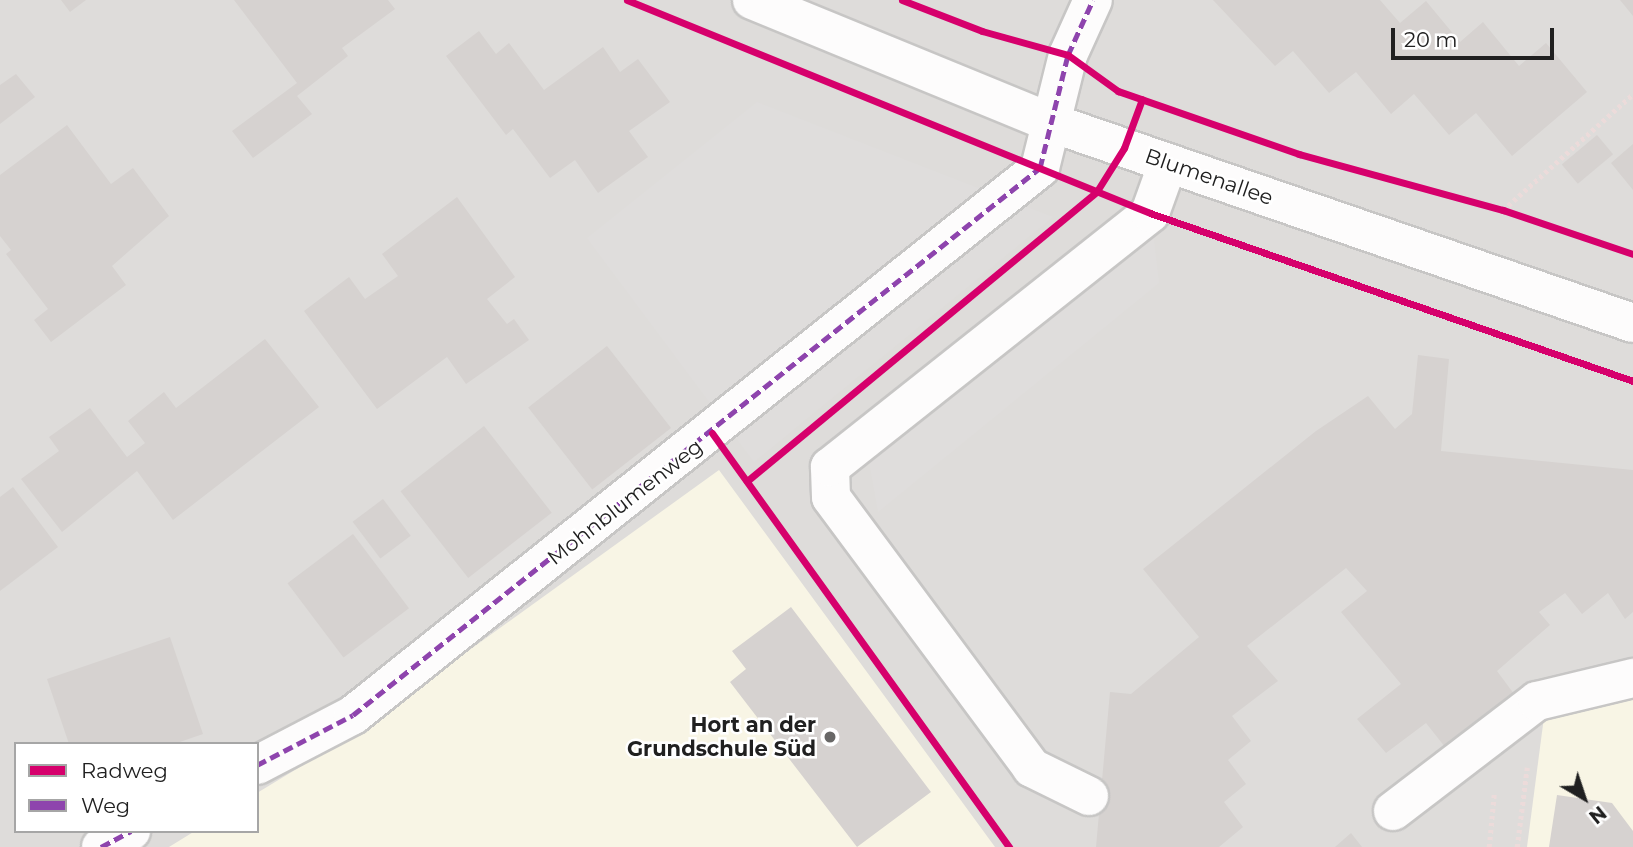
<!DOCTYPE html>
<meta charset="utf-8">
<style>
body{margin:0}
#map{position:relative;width:1633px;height:847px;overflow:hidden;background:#efece9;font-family:Montserrat,sans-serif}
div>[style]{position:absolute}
.residential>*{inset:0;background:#dedcda}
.education>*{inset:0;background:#f8f5e5}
.parking>*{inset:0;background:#dfdddc}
.building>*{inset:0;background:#d6d2d0;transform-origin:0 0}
.path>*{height:4.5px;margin-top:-2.25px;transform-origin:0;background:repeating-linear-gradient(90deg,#ecdbda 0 3.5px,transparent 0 7px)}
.roads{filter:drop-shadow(2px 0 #c7c6c5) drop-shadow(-2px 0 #c7c6c5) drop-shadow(0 2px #c7c6c5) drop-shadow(0 -2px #c7c6c5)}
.minor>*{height:38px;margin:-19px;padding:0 19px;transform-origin:19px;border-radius:19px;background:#fdfcfc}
.quiet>*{height:5px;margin-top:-2.5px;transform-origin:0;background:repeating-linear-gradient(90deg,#8e44ad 0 10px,transparent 0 15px)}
.cycleway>*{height:7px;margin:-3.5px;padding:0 3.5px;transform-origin:3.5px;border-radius:3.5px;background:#d6006c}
.dots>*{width:19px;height:19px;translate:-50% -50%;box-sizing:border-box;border:4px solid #fff;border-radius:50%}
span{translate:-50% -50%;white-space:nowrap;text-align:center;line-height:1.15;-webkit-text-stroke:5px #fff;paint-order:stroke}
.street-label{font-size:21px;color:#202020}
.poi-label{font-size:21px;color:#202020;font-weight:700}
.right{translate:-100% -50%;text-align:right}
.legend{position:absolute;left:14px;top:742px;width:245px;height:91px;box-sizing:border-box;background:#fff;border:2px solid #a6a6a6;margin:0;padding:9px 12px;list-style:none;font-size:21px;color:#202020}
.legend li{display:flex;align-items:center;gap:14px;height:35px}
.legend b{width:35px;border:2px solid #a6a6a6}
.north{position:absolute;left:1549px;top:763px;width:70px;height:70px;-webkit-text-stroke:5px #fff;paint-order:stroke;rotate:141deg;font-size:19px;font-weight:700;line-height:28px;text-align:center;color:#202020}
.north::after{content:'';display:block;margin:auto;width:24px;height:32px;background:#202020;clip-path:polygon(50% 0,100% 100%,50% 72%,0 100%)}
.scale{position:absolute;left:1391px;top:28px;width:163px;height:32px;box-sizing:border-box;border:4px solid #202020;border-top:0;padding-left:9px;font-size:21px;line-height:24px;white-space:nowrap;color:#202020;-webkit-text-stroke:5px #fff;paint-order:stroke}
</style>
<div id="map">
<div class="residential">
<div style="clip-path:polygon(evenodd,0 0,1633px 0,1633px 847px,0 847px,0 0,16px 744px,257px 744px,257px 831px,16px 831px,16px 744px)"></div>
</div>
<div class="education">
<div style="clip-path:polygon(719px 470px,995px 847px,169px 847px,195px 831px,257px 831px,257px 793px,346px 739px)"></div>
<div style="clip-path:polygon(1633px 693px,1633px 847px,1527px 847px,1544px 717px)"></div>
</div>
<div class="parking">
<div style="clip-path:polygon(757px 102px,1053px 217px,754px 462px,587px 238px)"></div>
<div style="clip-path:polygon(1153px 231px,1159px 283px,878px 512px,868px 456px)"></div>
</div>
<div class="building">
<div style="clip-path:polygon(61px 0,86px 0,70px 12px)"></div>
<div style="clip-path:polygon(234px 0,388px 0,395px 9px,342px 48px,348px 56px,297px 96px,312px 114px,253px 158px,232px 131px,297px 83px)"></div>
<div style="clip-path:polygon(1213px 0,1380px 0,1400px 23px,1426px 1px,1460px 42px,1483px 22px,1519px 66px,1546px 43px,1587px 92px,1512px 156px,1476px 113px,1449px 135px,1414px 94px,1391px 114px,1356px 72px,1329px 93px,1293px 51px,1275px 66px)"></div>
<div style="clip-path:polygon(1620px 0,1633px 0,1633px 16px)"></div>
<div style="clip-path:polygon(479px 31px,496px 54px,509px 43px,544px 90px,603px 47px,620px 72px,638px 59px,670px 102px,629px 131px,648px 157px,598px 193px,575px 160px,550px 178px,513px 129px,506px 135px,446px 56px)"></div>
<div style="clip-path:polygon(16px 74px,35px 97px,0 124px,0 85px)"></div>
<div style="clip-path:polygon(67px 125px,111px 184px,133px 168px,169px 216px,112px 266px,126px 285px,51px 342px,34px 320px,48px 309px,6px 254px,11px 250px,0 236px,0 175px)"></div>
<div style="left:1597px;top:135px;width:25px;height:46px;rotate:50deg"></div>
<div style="clip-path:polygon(1633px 144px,1633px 190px,1611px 163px)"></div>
<div style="clip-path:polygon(457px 197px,515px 277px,487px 299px,507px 324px,514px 319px,529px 340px,466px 384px,447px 357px,377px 409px,304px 311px,349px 277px,365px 299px,398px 276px,382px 254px)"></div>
<div style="clip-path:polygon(265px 339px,319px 407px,173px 520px,137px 471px,62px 532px,21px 479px,59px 451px,49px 437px,90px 408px,127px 457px,145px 443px,128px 421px,164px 392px,176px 408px)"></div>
<div style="left:607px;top:346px;width:104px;height:100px;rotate:52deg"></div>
<div style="clip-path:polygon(1418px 355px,1449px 359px,1441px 451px,1633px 470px,1633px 612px,1625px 619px,1608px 593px,1582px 614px,1565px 593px,1539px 612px,1550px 625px,1497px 671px,1517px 698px,1449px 752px,1426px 723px,1386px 753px,1357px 719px,1401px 684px,1341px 612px,1367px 591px,1346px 568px,1247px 646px,1278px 681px,1232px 716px,1251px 741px,1228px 760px,1246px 784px,1224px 802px,1243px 827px,1219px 847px,1096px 847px,1110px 692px,1131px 694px,1199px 637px,1143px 569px,1316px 431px,1368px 396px,1395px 429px,1412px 414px)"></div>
<div style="left:484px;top:426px;width:110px;height:106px;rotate:52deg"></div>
<div style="clip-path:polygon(13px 487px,58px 547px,0 591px,0 497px)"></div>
<div style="left:383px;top:499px;width:46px;height:38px;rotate:53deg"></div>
<div style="left:353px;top:534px;width:93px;height:82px;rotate:53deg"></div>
<div style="clip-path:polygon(791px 607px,931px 792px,857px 847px,730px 682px,746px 669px,732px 651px)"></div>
<div style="clip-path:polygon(170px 637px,203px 734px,174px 744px,69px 744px,47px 679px)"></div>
<div style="clip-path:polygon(1557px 795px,1612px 803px,1633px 831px,1633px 847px,1549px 847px)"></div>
<div style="clip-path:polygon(1351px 833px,1362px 847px,1335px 847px)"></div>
</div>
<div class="path">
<div style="left:1503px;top:210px;width:174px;rotate:-41.7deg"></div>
<div style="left:1489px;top:847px;width:53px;rotate:-84.6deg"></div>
<div style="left:1517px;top:847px;width:80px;rotate:-82.8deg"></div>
</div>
<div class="roads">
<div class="minor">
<div style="left:752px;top:0;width:324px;rotate:22.3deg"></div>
<div style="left:1052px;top:123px;width:614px;rotate:19deg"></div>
<div style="left:257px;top:765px;width:108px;rotate:-27.5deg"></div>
<div style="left:353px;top:715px;width:878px;rotate:-38.53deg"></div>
<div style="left:1040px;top:168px;width:116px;rotate:-76.1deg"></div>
<div style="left:1068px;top:55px;width:60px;rotate:-65.6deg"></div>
<div style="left:1089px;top:796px;width:64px;rotate:-153.8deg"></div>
<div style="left:1032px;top:768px;width:337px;rotate:-126.6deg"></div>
<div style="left:831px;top:497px;width:30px;rotate:-92deg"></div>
<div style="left:830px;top:467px;width:409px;rotate:-38.4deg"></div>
<div style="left:1150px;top:213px;width:53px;rotate:-70.2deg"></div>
<div style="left:1393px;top:811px;width:181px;rotate:-37.4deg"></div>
<div style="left:1537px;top:701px;width:99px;rotate:-13.5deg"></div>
<div style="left:101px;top:847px;width:34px;rotate:-28deg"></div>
</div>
</div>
<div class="quiet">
<div style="left:257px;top:765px;width:108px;rotate:-27.5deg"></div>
<div style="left:353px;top:715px;width:878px;rotate:-38.53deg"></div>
<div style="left:1040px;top:168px;width:116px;rotate:-76.1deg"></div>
<div style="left:1068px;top:55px;width:60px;rotate:-65.6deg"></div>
<div style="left:101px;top:847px;width:34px;rotate:-28deg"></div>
</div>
<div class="cycleway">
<div style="left:627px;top:0;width:565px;rotate:22.16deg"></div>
<div style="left:1150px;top:213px;width:511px;rotate:19.18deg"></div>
<div style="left:902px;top:0;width:86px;rotate:21.2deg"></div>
<div style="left:982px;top:31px;width:89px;rotate:15.6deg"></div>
<div style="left:1068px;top:55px;width:62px;rotate:35.8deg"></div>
<div style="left:1118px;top:91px;width:192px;rotate:19.2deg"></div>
<div style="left:1299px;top:154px;width:212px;rotate:15.4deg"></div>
<div style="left:1503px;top:210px;width:137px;rotate:18.7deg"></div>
<div style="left:712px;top:433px;width:510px;rotate:54.34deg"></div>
<div style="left:747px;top:481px;width:455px;rotate:-39.6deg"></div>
<div style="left:1097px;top:191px;width:51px;rotate:-57.9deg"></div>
<div style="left:1124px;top:148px;width:52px;rotate:-69.8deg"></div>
</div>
<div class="dots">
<div style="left:830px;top:737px;background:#686766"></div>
</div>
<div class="street-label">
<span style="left:1209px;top:177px;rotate:19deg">Blumenallee</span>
<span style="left:625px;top:502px;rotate:-38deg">Mohnblumenweg</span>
</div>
<div class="poi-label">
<span class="right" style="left:816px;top:737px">Hort an der<br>Grundschule Süd</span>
</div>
<ul class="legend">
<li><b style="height:9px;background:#d6006c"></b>Radweg</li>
<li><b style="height:9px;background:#8e44ad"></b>Weg</li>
</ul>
<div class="north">N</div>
<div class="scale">20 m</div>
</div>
